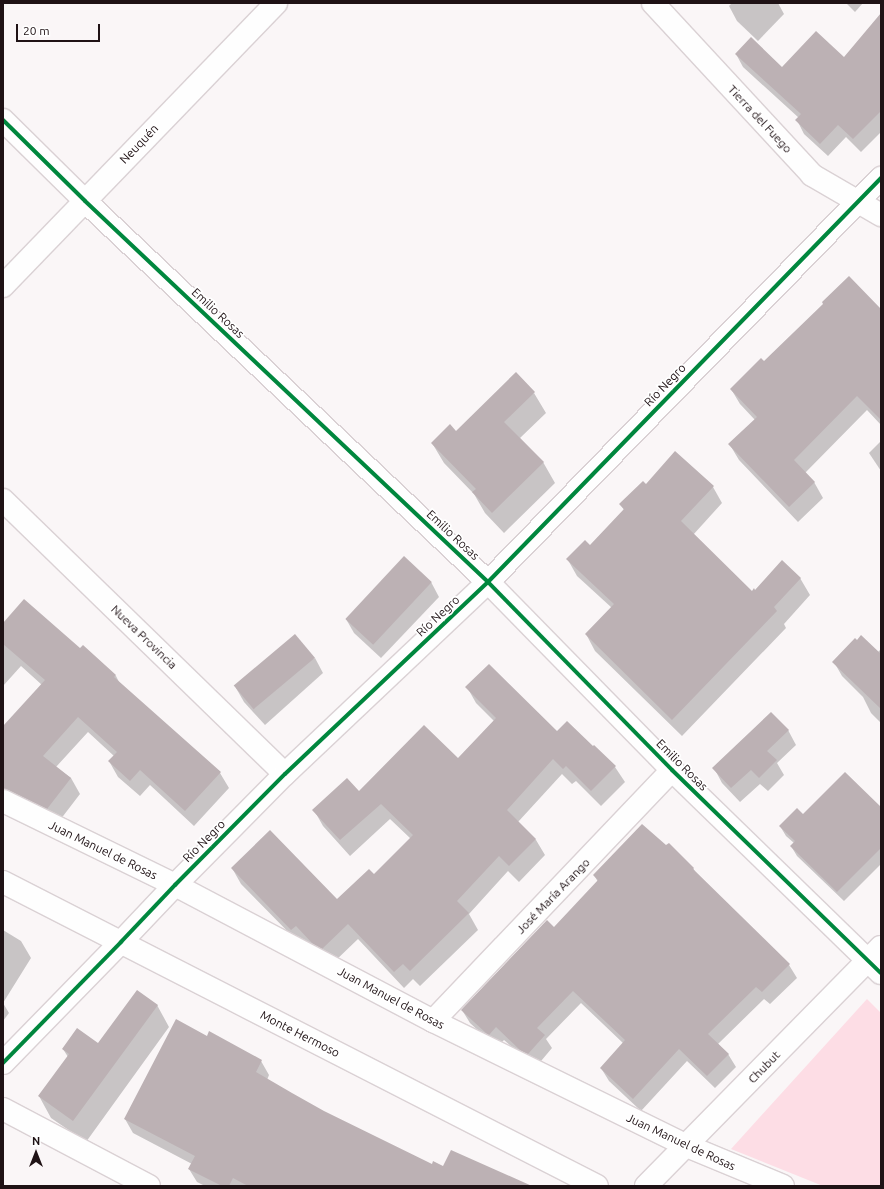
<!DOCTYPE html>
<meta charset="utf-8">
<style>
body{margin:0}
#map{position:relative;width:884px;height:1189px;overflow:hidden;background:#faf6f7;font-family:Ubuntu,sans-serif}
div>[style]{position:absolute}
.green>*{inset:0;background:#fddde5}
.shadow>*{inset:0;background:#0003}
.building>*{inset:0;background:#bcb1b4;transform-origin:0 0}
.roads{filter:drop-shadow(1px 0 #dad1d4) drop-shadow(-1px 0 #dad1d4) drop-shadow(0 1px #dad1d4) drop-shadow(0 -1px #dad1d4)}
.minor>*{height:22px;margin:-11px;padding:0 11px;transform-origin:11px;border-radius:11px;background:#fefefe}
.cycleway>*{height:4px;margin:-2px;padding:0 2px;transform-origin:2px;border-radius:2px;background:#00873e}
span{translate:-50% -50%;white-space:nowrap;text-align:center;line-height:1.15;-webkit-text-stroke:3.5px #fff;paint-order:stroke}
.street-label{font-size:12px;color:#1f1215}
.frame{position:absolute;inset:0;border:4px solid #1f1215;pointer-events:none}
.north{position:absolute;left:16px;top:1133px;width:40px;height:40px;-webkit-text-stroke:3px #fff;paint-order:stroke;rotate:0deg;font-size:11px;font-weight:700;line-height:16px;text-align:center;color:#1f1215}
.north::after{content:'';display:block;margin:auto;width:14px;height:18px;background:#1f1215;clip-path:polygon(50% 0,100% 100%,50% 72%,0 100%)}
.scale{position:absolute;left:16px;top:24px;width:84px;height:18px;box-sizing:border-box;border:2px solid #1f1215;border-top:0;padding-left:5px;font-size:12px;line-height:14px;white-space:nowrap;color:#1f1215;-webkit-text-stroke:3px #fff;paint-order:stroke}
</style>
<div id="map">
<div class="green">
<div style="clip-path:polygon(867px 999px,881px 1013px,881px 1186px,823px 1186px,731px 1149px)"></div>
</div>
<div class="shadow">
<div style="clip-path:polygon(732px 3px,778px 3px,784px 14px,758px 41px,737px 21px,729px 6px)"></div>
<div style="clip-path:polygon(846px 3px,863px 3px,855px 12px)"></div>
<div style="clip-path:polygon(881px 14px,881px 132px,861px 152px,846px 137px,828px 156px,804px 134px,797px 120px,799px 118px,743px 67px,736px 54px,782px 68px,844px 58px)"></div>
<div style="clip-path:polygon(881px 311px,881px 425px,867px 410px,805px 473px,814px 482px,823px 498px,798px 522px,739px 460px,730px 445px,755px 420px,740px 404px,731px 389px,764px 362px)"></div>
<div style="clip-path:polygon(534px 393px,546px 413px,520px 438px,543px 462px,555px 483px,504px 533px,485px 513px,474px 494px,444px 463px,432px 443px)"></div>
<div style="clip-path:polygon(881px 441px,881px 471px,869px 453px)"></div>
<div style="clip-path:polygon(646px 485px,713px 487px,722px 503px,693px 535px,752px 592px,800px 578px,810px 595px,784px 624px,786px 628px,682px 736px,595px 651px,586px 634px,612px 608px,577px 576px,568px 560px,590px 546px,624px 510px,620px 504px)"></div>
<div style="clip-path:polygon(431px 582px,439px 597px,381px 658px,354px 633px,346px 619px)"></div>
<div style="clip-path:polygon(3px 624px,80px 649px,83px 646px,116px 676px,120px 684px,220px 773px,229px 788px,194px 826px,150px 785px,140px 796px,118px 777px,109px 761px,114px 756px,88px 732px,56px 767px,71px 778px,80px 794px,57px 824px,3px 798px,3px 728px,42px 685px,21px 666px,3px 686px)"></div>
<div style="clip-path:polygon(881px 649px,881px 723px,871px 713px,863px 697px,842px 676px,834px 662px,878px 652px)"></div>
<div style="clip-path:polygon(315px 658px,323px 673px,265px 725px,244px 702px,236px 688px)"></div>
<div style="clip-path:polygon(467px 687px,557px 733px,593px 748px,615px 767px,625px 782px,601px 806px,576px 781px,572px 784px,562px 774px,518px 822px,536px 840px,545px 855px,519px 882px,508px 871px,469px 914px,478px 930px,420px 986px,413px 979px,404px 988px,358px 939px,332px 964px,322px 959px,305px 941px,301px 945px,241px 884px,232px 868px,337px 900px,374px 876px,411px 839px,390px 819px,350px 856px,323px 826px,314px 810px,458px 759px,494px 721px,476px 703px)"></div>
<div style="clip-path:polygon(788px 730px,796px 745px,777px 763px,784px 775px,768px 791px,760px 784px,740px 802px,722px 783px,714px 768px)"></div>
<div style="clip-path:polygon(881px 809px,881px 864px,844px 901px,797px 856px,791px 846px,794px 843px,786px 836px,780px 826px,803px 815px)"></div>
<div style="clip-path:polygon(693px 868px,697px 875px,789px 965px,797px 978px,770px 1004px,764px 999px,718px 1044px,728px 1054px,736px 1067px,715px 1088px,687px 1061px,641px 1111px,609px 1081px,601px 1068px,624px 1044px,581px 1003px,546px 1039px,552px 1048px,536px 1067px,530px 1063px,504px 1040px,497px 1047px,495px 1046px,470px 1023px,462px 1010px,554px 928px,598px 882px,594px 875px)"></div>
<div style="clip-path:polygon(3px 930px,21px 941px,31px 958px,3px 1003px,9px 1013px,3px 1021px)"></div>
<div style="clip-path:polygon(157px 1005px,169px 1027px,86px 1142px,51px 1118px,39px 1096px,68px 1057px,63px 1049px,98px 1045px)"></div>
<div style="clip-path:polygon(207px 1037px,261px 1061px,269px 1075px,267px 1080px,323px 1112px,432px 1165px,526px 1186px,205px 1186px,197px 1182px,189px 1169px,192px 1164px,133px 1133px,125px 1119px)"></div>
</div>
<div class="building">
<div style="clip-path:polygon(881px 13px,881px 111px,853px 139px,838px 125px,820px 144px,795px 120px,801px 114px,735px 54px,751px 37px,782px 67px,816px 31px,844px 57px)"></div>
<div style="clip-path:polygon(849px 276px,881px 309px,881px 420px,857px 396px,794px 460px,815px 482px,789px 507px,728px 444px,757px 417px,730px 389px,761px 358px,764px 361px,823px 304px,822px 302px)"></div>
<div style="clip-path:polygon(516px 372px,535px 392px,504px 422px,544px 462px,492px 513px,472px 492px,476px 489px,431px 443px,450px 424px,456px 431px)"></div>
<div style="clip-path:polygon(675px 451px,714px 486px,681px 521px,752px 591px,754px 588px,755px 590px,782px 560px,801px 578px,774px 607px,777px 611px,672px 720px,585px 634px,614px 604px,566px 559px,585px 540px,590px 545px,624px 509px,619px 504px,643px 481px,646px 484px)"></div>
<div style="left:404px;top:556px;width:38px;height:86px;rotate:43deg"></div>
<div style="clip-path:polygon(24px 599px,80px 648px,83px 645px,116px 675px,114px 677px,221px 772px,185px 811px,140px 770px,130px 781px,108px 761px,117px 752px,78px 717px,43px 756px,71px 778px,47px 809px,3px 789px,3px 726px,45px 680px,3px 644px,3px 623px)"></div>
<div style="left:295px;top:634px;width:31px;height:80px;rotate:50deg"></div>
<div style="clip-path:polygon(861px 635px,881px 654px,881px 709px,832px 662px,855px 638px,857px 640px)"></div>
<div style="clip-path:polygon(489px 664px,557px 731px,567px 721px,593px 746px,594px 745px,616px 766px,591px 791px,566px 766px,563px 769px,553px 759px,507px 810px,536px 839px,509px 866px,499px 856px,457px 901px,469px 913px,410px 971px,403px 964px,394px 972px,348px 924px,322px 949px,312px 943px,296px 926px,291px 930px,231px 868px,270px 830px,337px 899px,369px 869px,374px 874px,413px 835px,381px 804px,340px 840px,312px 810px,347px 778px,359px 791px,424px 725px,458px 758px,496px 718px,465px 687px)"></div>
<div style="clip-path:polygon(771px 712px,789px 730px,767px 751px,777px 760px,759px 778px,751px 770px,731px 788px,712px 768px)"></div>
<div style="clip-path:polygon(845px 772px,881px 807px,881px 848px,837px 892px,790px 846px,795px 841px,779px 826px,797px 808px,803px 814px)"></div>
<div style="clip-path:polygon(642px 824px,666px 845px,669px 843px,694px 868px,693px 869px,790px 964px,762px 992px,756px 987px,708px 1034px,729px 1054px,707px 1076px,679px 1049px,633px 1099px,600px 1068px,625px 1040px,573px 991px,537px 1028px,545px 1035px,528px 1054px,521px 1051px,496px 1027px,489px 1035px,486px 1033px,461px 1010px,547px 920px,554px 927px,598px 880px,593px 875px)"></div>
<div style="clip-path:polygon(137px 990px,158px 1005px,73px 1121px,38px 1096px,69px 1054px,62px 1049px,77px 1028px,98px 1043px)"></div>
<div style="clip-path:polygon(176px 1019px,207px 1036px,209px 1031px,262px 1060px,256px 1072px,292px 1093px,324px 1111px,432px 1164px,433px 1161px,443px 1166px,451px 1150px,532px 1186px,248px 1186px,233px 1178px,229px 1186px,222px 1186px,188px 1169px,195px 1156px,124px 1119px)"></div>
</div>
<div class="roads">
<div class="minor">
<div style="left:653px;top:3px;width:234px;rotate:47.2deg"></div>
<div style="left:812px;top:175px;width:80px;rotate:30.1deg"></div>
<div style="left:3px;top:120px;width:115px;rotate:44.6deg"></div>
<div style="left:85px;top:201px;width:555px;rotate:43.39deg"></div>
<div style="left:488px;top:582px;width:263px;rotate:45.6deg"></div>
<div style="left:672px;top:770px;width:291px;rotate:44.2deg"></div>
<div style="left:3px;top:286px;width:393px;rotate:-46deg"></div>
<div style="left:3px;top:500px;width:393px;rotate:44.2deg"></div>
<div style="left:3px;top:801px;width:191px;rotate:26deg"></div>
<div style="left:175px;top:885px;width:292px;rotate:27.8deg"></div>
<div style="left:433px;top:1021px;width:283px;rotate:26.2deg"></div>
<div style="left:687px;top:1146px;width:104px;rotate:22.6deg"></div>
<div style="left:3px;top:882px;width:667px;rotate:27.1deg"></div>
<div style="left:433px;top:1021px;width:347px;rotate:-46.4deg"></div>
<div style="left:3px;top:1063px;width:169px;rotate:-45.7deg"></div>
<div style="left:121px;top:942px;width:79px;rotate:-46.5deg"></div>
<div style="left:175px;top:885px;width:156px;rotate:-45.3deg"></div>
<div style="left:285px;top:774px;width:279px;rotate:-43.4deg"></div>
<div style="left:488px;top:582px;width:564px;rotate:-45.79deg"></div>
<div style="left:3px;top:1109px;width:165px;rotate:27.8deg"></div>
<div style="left:646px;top:1186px;width:335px;rotate:-45.5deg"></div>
</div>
</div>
<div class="cycleway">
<div style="left:3px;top:120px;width:115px;rotate:44.6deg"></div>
<div style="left:85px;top:201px;width:555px;rotate:43.39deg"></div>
<div style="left:488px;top:582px;width:263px;rotate:45.6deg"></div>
<div style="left:672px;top:770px;width:291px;rotate:44.2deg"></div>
<div style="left:3px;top:1063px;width:169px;rotate:-45.7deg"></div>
<div style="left:121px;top:942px;width:79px;rotate:-46.5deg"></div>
<div style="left:175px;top:885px;width:156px;rotate:-45.3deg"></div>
<div style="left:285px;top:774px;width:279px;rotate:-43.4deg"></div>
<div style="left:488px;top:582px;width:564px;rotate:-45.79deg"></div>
</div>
<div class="street-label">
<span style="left:760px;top:119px;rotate:47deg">Tierra del Fuego</span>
<span style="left:139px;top:144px;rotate:-46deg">Neuquén</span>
<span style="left:218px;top:313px;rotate:43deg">Emilio Rosas</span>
<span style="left:665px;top:385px;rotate:-46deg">Río Negro</span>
<span style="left:453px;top:535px;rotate:43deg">Emilio Rosas</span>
<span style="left:438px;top:616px;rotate:-43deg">Río Negro</span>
<span style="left:144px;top:637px;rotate:44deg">Nueva Provincia</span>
<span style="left:682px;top:765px;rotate:45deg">Emilio Rosas</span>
<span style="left:204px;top:841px;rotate:-45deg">Río Negro</span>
<span style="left:103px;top:850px;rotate:26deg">Juan Manuel de Rosas</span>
<span style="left:553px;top:896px;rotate:-46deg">José María Arango</span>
<span style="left:391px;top:998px;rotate:28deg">Juan Manuel de Rosas</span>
<span style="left:300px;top:1034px;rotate:27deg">Monte Hermoso</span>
<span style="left:764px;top:1067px;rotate:-46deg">Chubut</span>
<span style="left:681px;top:1142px;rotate:25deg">Juan Manuel de Rosas</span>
</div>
<div class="frame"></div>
<div class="north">N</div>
<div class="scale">20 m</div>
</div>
